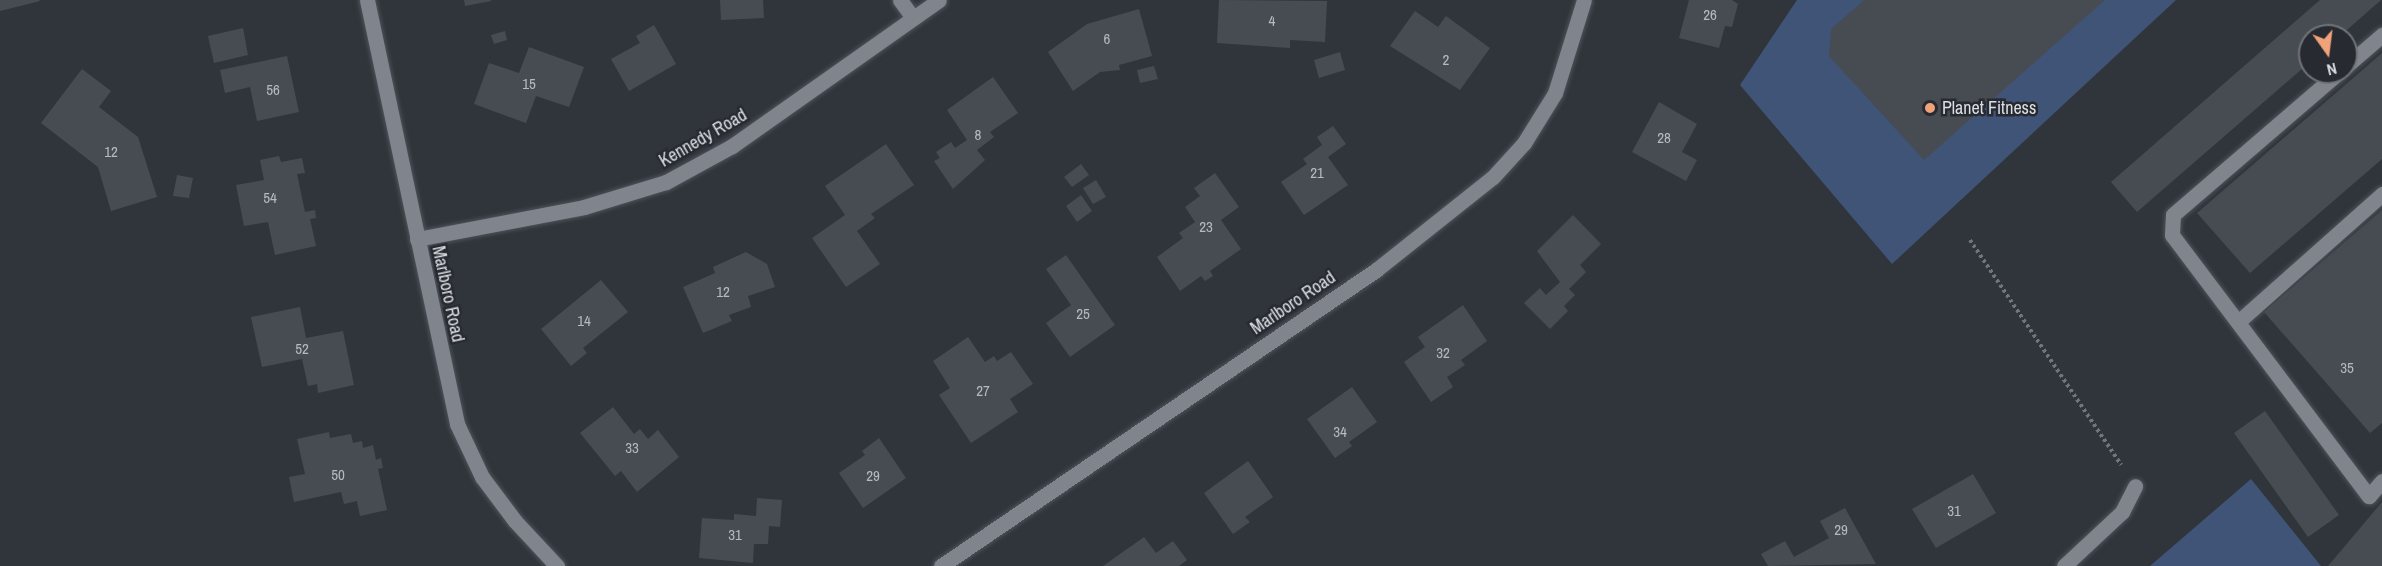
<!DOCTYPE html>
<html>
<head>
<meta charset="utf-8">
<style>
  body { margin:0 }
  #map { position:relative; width:2382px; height:566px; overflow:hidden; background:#30353c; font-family:"Archivo Narrow",sans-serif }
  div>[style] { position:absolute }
  .green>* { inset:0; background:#3f5476 }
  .building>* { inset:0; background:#474c53 }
  .path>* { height:4px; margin-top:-2px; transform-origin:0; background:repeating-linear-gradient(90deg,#72767c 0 3px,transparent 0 6px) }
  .roads { filter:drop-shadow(0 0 2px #4f5259) drop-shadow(0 0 2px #4f5259) }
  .minor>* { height:15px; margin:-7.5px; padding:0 7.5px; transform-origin:7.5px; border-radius:7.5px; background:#80858d }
  .dots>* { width:16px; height:16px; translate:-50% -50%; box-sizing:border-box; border:3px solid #272b31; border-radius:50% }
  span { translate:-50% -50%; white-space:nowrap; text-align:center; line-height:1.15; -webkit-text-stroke:5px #272b31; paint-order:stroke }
  .number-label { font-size:15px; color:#b6babf }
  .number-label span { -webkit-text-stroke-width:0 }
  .poi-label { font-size:18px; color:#dbdee3 }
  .left { translate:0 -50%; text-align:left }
  .street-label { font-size:18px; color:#dbdee3 }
  .north { position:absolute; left:2298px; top:24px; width:60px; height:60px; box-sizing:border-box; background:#272b31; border:2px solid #6f7378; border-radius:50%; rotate:166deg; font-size:16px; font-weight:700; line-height:24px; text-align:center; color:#dbdee3 }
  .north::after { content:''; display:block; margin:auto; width:21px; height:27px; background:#f0a279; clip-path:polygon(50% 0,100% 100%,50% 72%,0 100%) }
</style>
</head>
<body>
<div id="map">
  <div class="green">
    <i style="clip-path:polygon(1797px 0,2176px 0,1892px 264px,1740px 85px)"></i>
    <i style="clip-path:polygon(2251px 479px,2321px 566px,2150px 566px)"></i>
  </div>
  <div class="building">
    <i style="clip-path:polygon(0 0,39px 0,40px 1px,0 11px)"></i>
    <i style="clip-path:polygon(464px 0,491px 0,491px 1px,465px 6px)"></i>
    <i style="clip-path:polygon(720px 0,763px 0,764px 18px,721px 20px)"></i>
    <i style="clip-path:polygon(1219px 0,1327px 1px,1325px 42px,1290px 40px,1290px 48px,1217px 43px)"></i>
    <i style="clip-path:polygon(1689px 0,1732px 0,1738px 4px,1732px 27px,1725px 26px,1719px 48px,1679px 38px)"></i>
    <i style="clip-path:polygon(1864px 0,2105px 0,1924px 160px,1829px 56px,1831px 29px)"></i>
    <i style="clip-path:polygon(2320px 0,2381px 0,2340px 36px,2310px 36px,2310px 62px,2137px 212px,2111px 182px)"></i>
    <i style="clip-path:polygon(1139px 9px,1152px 56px,1119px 65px,1120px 70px,1100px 72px,1073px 91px,1048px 52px,1087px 24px)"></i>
    <i style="clip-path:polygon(1415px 11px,1438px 27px,1446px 16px,1490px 48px,1460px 90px,1390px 46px)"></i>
    <i style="clip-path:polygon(654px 25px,676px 64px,629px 91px,611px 59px,640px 43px,636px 36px)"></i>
    <i style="clip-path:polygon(243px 28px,248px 55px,214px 63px,208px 36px)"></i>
    <i style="clip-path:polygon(505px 31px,507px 40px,494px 44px,491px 35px)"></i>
    <i style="clip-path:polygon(529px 47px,584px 67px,569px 107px,536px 96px,526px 123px,474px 104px,489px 63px,519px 73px)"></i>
    <i style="clip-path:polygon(1340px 52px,1345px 70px,1319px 78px,1314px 60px)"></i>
    <i style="clip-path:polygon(2382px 53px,2382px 159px,2250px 273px,2197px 213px)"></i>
    <i style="clip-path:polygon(287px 56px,299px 112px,257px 121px,250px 87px,225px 93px,220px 70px)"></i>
    <i style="clip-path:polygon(1154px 66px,1158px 79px,1140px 83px,1137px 70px)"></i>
    <i style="clip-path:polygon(82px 69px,111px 91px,99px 107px,138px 137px,157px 197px,111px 211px,98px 167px,41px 123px)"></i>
    <i style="clip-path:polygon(993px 77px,1018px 113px,990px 132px,994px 137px,977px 150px,985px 160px,953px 189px,934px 161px,940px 158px,936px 152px,951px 142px,955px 148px,967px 140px,947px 110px)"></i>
    <i style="clip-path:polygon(1659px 102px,1697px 124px,1682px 152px,1697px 160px,1686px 181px,1632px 152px)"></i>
    <i style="clip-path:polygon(1333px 126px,1346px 144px,1328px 157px,1348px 185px,1304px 215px,1281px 182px,1307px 164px,1303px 159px,1322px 145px,1317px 137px)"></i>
    <i style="clip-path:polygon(886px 144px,914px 185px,871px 214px,875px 218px,857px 231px,880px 264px,846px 287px,812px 238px,845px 215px,825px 186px)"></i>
    <i style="clip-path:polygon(279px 156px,281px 162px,302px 158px,305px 173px,297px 174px,305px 212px,315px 210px,316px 218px,310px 219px,316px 246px,275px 255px,268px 222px,244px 226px,236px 185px,264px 180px,260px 160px)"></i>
    <i style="clip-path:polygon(1081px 164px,1089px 175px,1072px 187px,1064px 177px)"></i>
    <i style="clip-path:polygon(1215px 173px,1239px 207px,1221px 220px,1241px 249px,1210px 271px,1213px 276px,1205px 281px,1201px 276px,1180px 291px,1157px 257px,1183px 238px,1179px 233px,1195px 222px,1185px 207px,1200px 196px,1194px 188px)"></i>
    <i style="clip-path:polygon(177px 175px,193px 178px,189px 198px,173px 196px)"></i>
    <i style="clip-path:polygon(1096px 180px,1106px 197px,1093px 204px,1083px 188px)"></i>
    <i style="clip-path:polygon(1081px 195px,1092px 211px,1077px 222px,1066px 206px)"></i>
    <i style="clip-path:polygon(2382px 210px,2382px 423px,2370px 433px,2264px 312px)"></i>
    <i style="clip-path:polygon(1573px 215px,1601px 244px,1580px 265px,1586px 272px,1569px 289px,1575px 295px,1564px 306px,1568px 311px,1550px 329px,1524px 303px,1540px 288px,1546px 295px,1560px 282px,1537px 251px)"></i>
    <i style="clip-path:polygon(746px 252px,767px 264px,775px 287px,748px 296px,751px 307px,729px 315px,732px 321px,703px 333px,683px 287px,715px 273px,713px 267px)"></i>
    <i style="clip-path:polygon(1066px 255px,1115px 325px,1070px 357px,1046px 323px,1071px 305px,1046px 269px)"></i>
    <i style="clip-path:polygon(601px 280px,628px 312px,583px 348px,587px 353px,571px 366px,541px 329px)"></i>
    <i style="clip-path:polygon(1463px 305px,1487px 341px,1461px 360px,1465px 365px,1447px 377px,1453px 387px,1431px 402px,1404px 362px,1425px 347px,1418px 337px)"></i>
    <i style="clip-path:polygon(300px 307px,306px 338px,343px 331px,354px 385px,318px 393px,317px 384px,308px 386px,302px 359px,262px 367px,251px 317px)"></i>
    <i style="clip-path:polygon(968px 337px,985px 362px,994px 356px,997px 361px,1011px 352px,1033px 384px,1010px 399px,1018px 412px,971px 443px,939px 395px,950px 388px,933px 361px)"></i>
    <i style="clip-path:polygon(1352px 387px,1377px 422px,1349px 442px,1352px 446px,1335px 458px,1307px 419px)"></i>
    <i style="clip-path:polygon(613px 407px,634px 434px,640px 429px,648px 439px,658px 430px,679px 457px,637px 492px,621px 471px,615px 476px,580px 433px)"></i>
    <i style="clip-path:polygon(2265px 411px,2339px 515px,2308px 537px,2234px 433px)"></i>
    <i style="clip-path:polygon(329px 432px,330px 438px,351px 434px,353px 443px,362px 441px,363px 448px,373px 445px,376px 460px,381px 458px,383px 468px,378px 469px,387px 510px,360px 516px,357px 501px,344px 504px,341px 492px,294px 502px,289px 477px,305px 474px,297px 439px)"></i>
    <i style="clip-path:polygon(879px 438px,906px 478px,863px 508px,839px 473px,865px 455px,862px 451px)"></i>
    <i style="clip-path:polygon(1248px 461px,1273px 497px,1245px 517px,1250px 522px,1233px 534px,1204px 493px)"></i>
    <i style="clip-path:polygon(1973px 474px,1996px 513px,1936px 548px,1912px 509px)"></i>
    <i style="clip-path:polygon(757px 498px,782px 500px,780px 527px,769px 526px,768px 544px,754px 544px,753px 563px,699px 558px,702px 518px,734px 520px,734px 514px,756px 516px)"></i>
    <i style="clip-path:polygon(2382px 502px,2382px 566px,2328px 566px)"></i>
    <i style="clip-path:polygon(1845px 508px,1876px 564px,1768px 566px,1761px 554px,1785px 541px,1794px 557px,1829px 538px,1820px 521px)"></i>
    <i style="clip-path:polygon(1144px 537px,1156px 553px,1173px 541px,1187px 560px,1179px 566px,1103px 566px)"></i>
  </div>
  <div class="path">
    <i style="left:1970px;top:240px;width:271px;rotate:56.1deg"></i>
  </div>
  <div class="roads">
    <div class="minor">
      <i style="left:367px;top:0;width:433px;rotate:78deg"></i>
      <i style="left:457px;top:424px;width:59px;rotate:64.7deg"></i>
      <i style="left:482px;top:477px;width:55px;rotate:53.1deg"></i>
      <i style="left:515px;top:521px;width:62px;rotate:47deg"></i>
      <i style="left:900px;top:0;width:22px;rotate:54deg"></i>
      <i style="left:2346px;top:66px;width:48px;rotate:-40.7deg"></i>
      <i style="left:2339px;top:72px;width:219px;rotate:139.3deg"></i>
      <i style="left:2173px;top:215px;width:20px;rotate:93deg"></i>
      <i style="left:2172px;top:235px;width:327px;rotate:53deg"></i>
      <i style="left:2369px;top:496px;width:20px;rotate:-49deg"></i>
      <i style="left:417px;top:239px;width:170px;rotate:-10.8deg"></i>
      <i style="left:584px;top:207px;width:86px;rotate:-17deg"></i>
      <i style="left:666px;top:182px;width:75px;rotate:-28.6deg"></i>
      <i style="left:732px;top:146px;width:253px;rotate:-35.2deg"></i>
      <i style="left:2238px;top:322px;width:193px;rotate:-41.6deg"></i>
      <i style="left:941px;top:566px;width:526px;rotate:-34.23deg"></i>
      <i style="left:1376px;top:270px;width:149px;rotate:-38.5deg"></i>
      <i style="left:1493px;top:177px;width:46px;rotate:-47.6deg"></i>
      <i style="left:1524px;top:143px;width:59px;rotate:-58.2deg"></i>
      <i style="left:1555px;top:93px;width:97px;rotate:-72.7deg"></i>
      <i style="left:2064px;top:566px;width:79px;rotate:-43deg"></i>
      <i style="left:2122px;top:512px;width:29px;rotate:-63deg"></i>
    </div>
  </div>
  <div class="dots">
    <i style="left:1930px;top:108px;background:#f0a279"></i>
  </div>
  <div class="number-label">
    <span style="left:1710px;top:15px">26</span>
    <span style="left:1272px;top:21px">4</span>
    <span style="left:1107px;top:39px">6</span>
    <span style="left:1446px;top:60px">2</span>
    <span style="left:529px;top:84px">15</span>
    <span style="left:273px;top:90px">56</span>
    <span style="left:978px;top:135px">8</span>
    <span style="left:1664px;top:138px">28</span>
    <span style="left:111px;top:152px">12</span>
    <span style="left:1317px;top:173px">21</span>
    <span style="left:270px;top:198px">54</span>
    <span style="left:1206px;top:227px">23</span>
    <span style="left:723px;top:292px">12</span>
    <span style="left:1083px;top:314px">25</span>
    <span style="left:584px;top:321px">14</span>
    <span style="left:302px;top:349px">52</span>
    <span style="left:1443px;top:353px">32</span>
    <span style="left:2347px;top:368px">35</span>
    <span style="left:983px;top:391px">27</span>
    <span style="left:1340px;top:432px">34</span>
    <span style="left:632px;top:448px">33</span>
    <span style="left:338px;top:475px">50</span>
    <span style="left:873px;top:476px">29</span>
    <span style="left:1954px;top:511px">31</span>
    <span style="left:1841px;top:530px">29</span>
    <span style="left:735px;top:535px">31</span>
  </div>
  <div class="poi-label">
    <span class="left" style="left:1942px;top:108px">Planet Fitness</span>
  </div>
  <div class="street-label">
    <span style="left:703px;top:138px;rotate:-30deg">Kennedy Road</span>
    <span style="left:448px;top:294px;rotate:78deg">Marlboro Road</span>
    <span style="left:1293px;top:303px;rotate:-34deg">Marlboro Road</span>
  </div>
  <div class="north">N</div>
</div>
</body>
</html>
